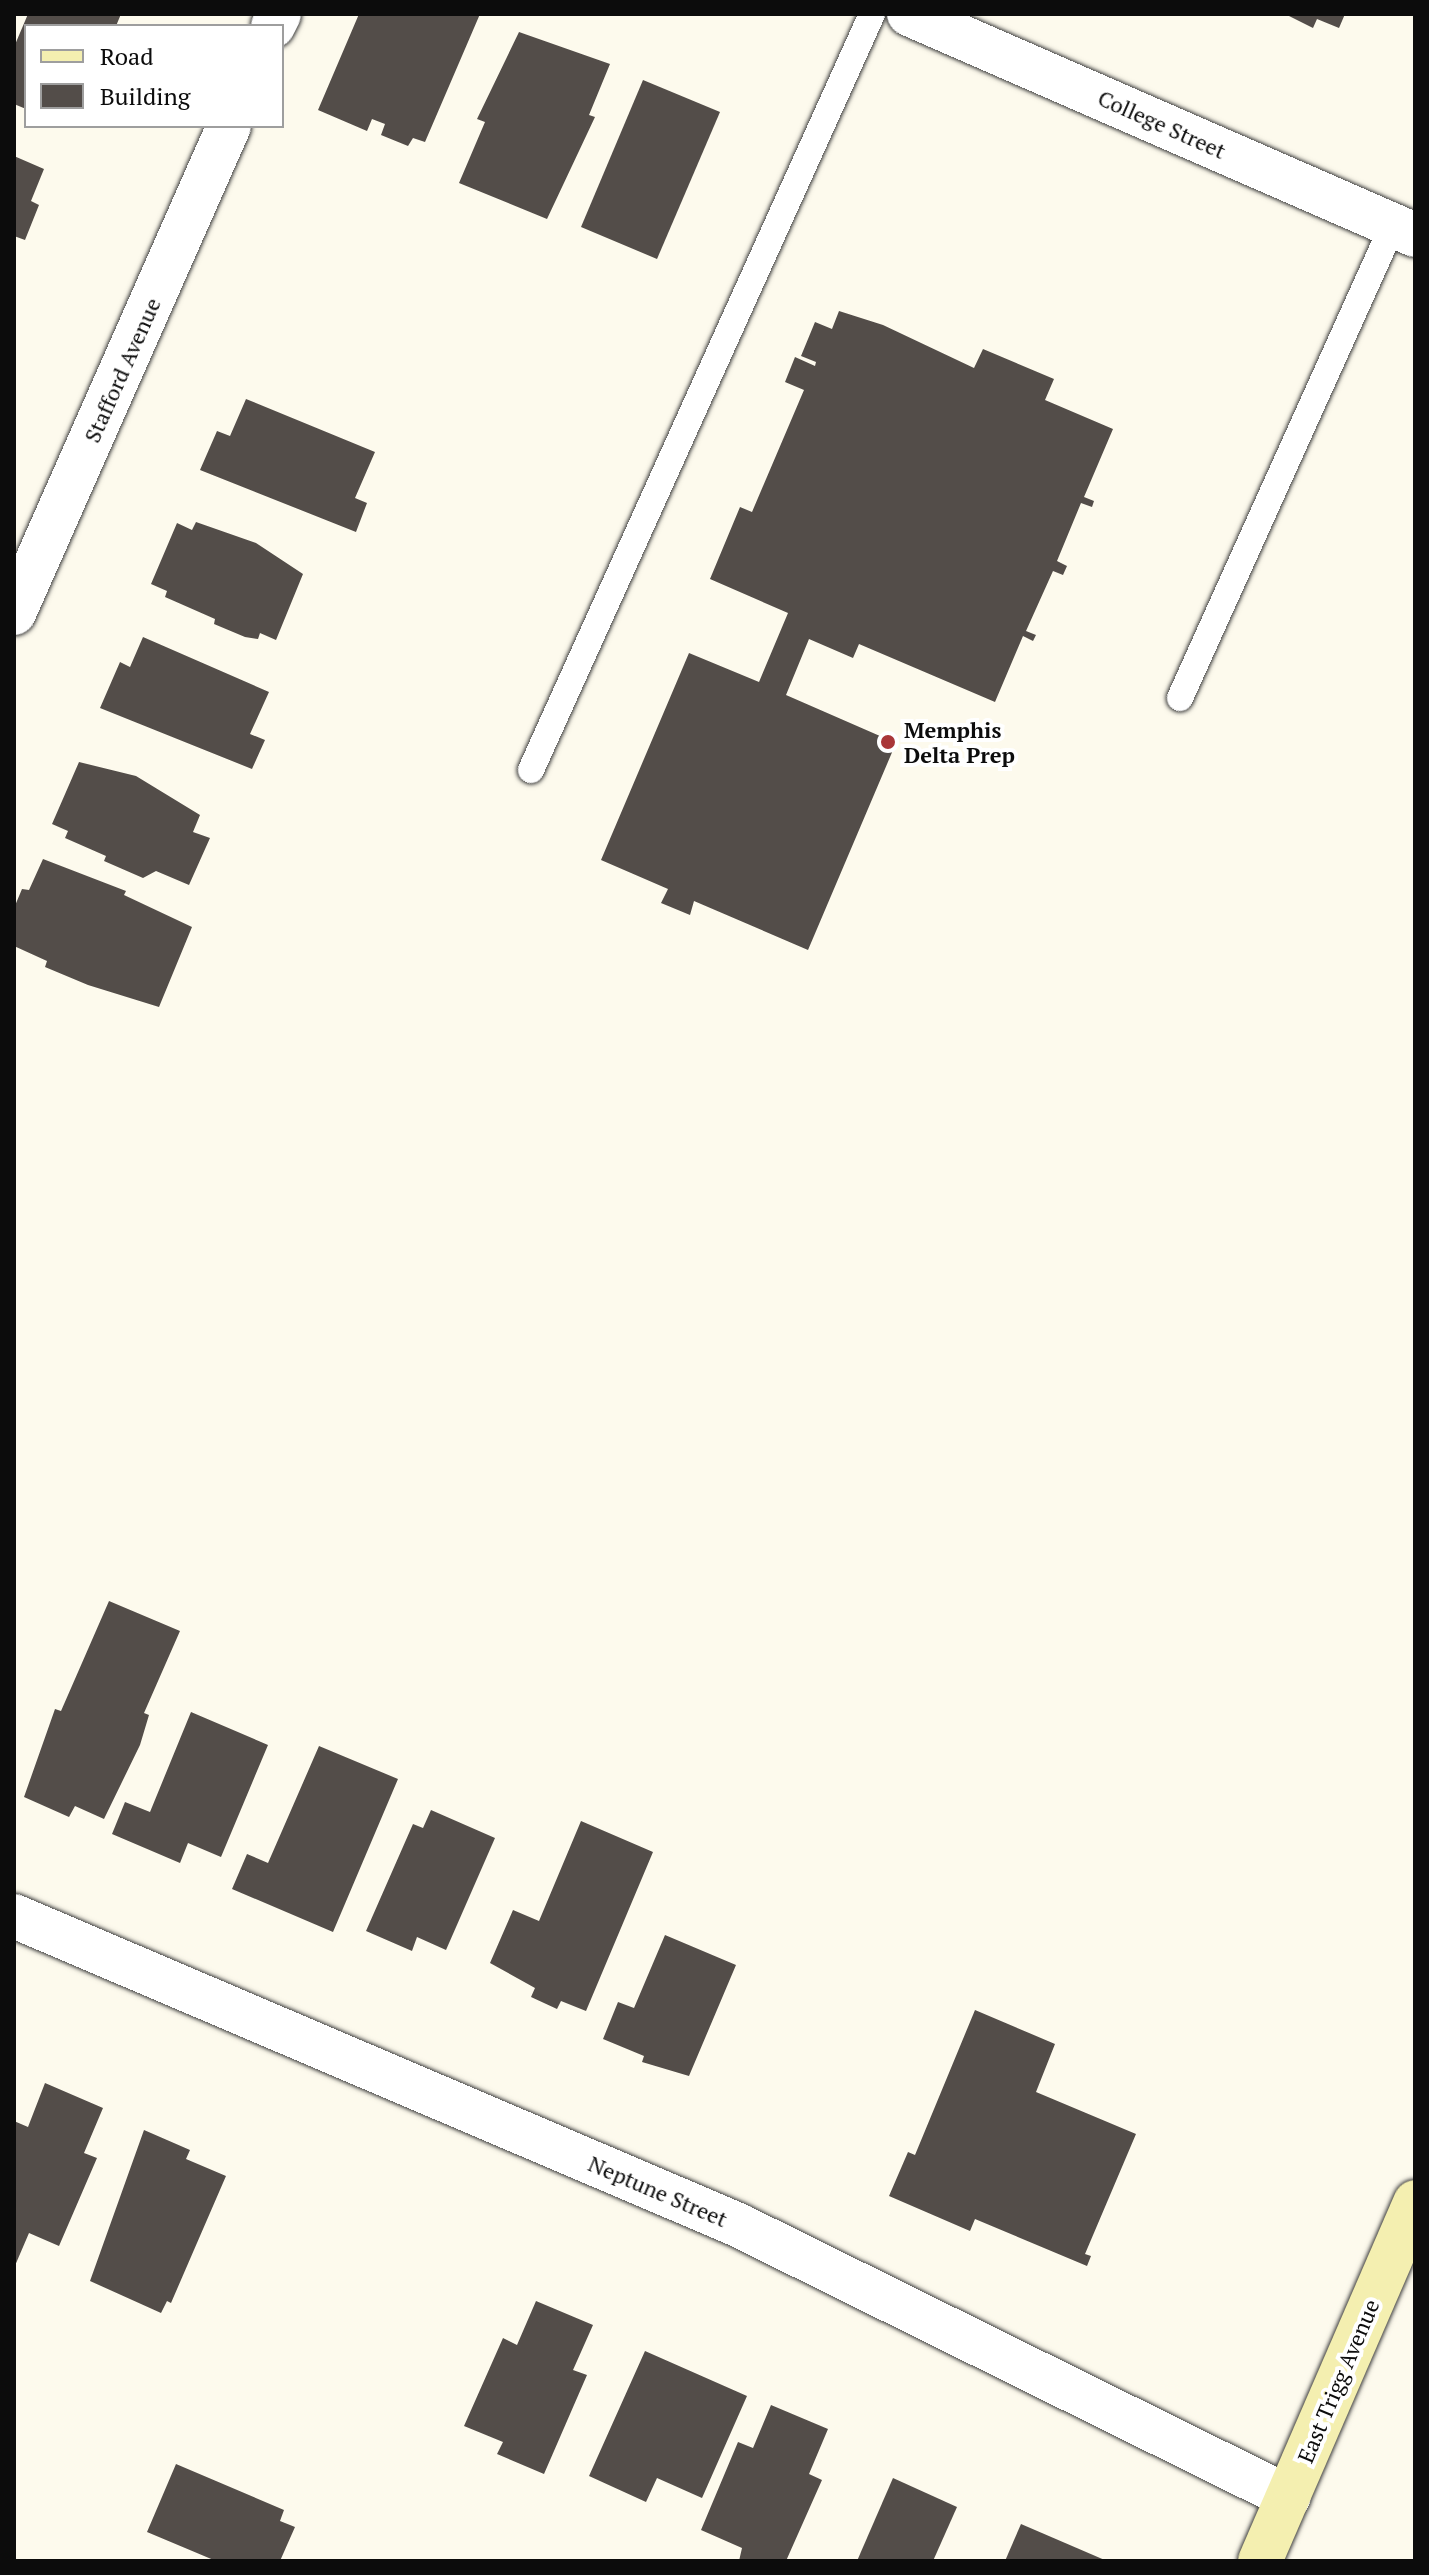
<!DOCTYPE html>
<html>
<head>
<meta charset="utf-8">
<style>
  body { margin:0 }
  #map { position:relative; width:1429px; height:2575px; overflow:hidden; background:#fdfaed; font-family:"PT Serif",serif }
  div>[style] { position:absolute }
  .building>* { inset:0; background:#534d49 }
  .roads { filter:drop-shadow(0 0 2px #3f3f3f) drop-shadow(0 0 2px #3f3f3f) }
  .lane>* { height:26px; margin:-13px; padding:0 13px; transform-origin:13px; border-radius:13px; background:#fff }
  .street>* { height:44px; margin:-22px; padding:0 22px; transform-origin:22px; border-radius:22px; background:#fff }
  .secondary>* { height:44px; margin:-22px; padding:0 22px; transform-origin:22px; border-radius:22px; background:#f4efb0 }
  .dots>* { width:22px; height:22px; translate:-50% -50%; box-sizing:border-box; border:4px solid #fff; border-radius:50% }
  span { translate:-50% -50%; white-space:nowrap; text-align:center; line-height:1.15; -webkit-text-stroke:8px #fff; paint-order:stroke }
  .street-label { font-size:22px; color:#0c0c0c }
  .poi-label { font-size:22px; color:#0c0c0c; font-weight:700 }
  .left { translate:0 -50%; text-align:left }
  .frame { position:absolute; inset:0; border:16px solid #0c0c0c; pointer-events:none }
  .legend { position:absolute; left:24px; top:24px; width:260px; height:104px; box-sizing:border-box; background:#fff; border:2px solid #9e9e9e; margin:0; padding:10px 14px; list-style:none; font-size:24px; color:#0c0c0c }
  .legend li { display:flex; align-items:center; gap:16px; height:40px }
  .legend b { width:40px; border:2px solid #9e9e9e }
</style>
</head>
<body>
<div id="map">
  <div class="building">
    <i style="clip-path:polygon(28px 14px,121px 14px,116px 26px,26px 26px,26px 109px,14px 104px,14px 47px)"></i>
    <i style="clip-path:polygon(359px 14px,480px 14px,425px 142px,413px 138px,408px 146px,381px 135px,385px 124px,372px 119px,367px 131px,318px 110px)"></i>
    <i style="clip-path:polygon(1285px 14px,1345px 14px,1339px 28px,1317px 19px,1313px 28px)"></i>
    <i style="clip-path:polygon(519px 32px,610px 64px,589px 115px,595px 117px,547px 219px,459px 183px,485px 122px,477px 119px)"></i>
    <i style="clip-path:polygon(643px 80px,720px 112px,657px 259px,581px 227px)"></i>
    <i style="clip-path:polygon(14px 156px,44px 169px,31px 201px,39px 205px,25px 240px,14px 236px)"></i>
    <i style="clip-path:polygon(839px 311px,883px 325px,974px 368px,983px 349px,1054px 379px,1045px 400px,1113px 429px,1084px 497px,1094px 501px,1092px 507px,1081px 503px,1057px 561px,1067px 566px,1063px 575px,1053px 571px,1026px 631px,1036px 635px,1033px 641px,1023px 636px,995px 702px,859px 644px,853px 658px,809px 639px,786px 695px,896px 743px,808px 950px,694px 901px,690px 915px,661px 903px,668px 889px,601px 860px,689px 653px,759px 682px,788px 613px,710px 579px,740px 507px,752px 512px,804px 390px,785px 382px,795px 357px,815px 366px,816px 362px,801px 356px,815px 322px,832px 329px)"></i>
    <i style="clip-path:polygon(246px 399px,375px 452px,355px 498px,367px 503px,356px 532px,200px 470px,217px 431px,230px 436px)"></i>
    <i style="clip-path:polygon(196px 522px,256px 543px,303px 574px,276px 640px,260px 633px,258px 639px,245px 637px,214px 624px,215px 619px,165px 597px,167px 591px,151px 584px,177px 523px,192px 530px)"></i>
    <i style="clip-path:polygon(143px 637px,269px 692px,250px 734px,265px 740px,252px 769px,100px 708px,120px 662px,130px 667px)"></i>
    <i style="clip-path:polygon(79px 762px,136px 776px,200px 815px,193px 832px,210px 838px,189px 885px,156px 871px,143px 878px,104px 861px,106px 856px,65px 838px,68px 831px,52px 824px)"></i>
    <i style="clip-path:polygon(43px 859px,126px 891px,124px 895px,192px 927px,159px 1007px,88px 985px,45px 967px,47px 961px,14px 946px,14px 908px,22px 889px,29px 890px)"></i>
    <i style="clip-path:polygon(109px 1601px,180px 1631px,144px 1713px,149px 1715px,140px 1745px,104px 1819px,75px 1806px,69px 1817px,24px 1797px,55px 1709px,61px 1711px)"></i>
    <i style="clip-path:polygon(191px 1712px,268px 1745px,221px 1857px,188px 1843px,180px 1863px,112px 1834px,125px 1802px,150px 1812px)"></i>
    <i style="clip-path:polygon(319px 1746px,398px 1779px,333px 1932px,232px 1889px,247px 1854px,268px 1863px)"></i>
    <i style="clip-path:polygon(431px 1810px,495px 1838px,446px 1950px,417px 1937px,412px 1951px,366px 1931px,413px 1824px,423px 1828px)"></i>
    <i style="clip-path:polygon(581px 1821px,653px 1852px,586px 2011px,561px 2001px,557px 2009px,531px 1997px,535px 1988px,490px 1963px,513px 1910px,539px 1921px)"></i>
    <i style="clip-path:polygon(665px 1935px,736px 1965px,689px 2076px,642px 2062px,644px 2056px,603px 2039px,618px 2002px,634px 2008px)"></i>
    <i style="clip-path:polygon(975px 2010px,1055px 2044px,1036px 2092px,1136px 2134px,1085px 2254px,1091px 2256px,1087px 2266px,975px 2219px,970px 2231px,889px 2196px,908px 2152px,915px 2155px)"></i>
    <i style="clip-path:polygon(45px 2083px,103px 2108px,84px 2153px,97px 2158px,59px 2246px,29px 2233px,14px 2268px,14px 2121px,28px 2127px)"></i>
    <i style="clip-path:polygon(144px 2130px,190px 2150px,186px 2159px,226px 2176px,171px 2303px,167px 2301px,161px 2313px,90px 2281px)"></i>
    <i style="clip-path:polygon(536px 2301px,593px 2325px,573px 2370px,587px 2375px,544px 2474px,497px 2454px,503px 2442px,464px 2426px,503px 2338px,517px 2345px)"></i>
    <i style="clip-path:polygon(645px 2351px,747px 2396px,702px 2498px,657px 2478px,646px 2502px,589px 2476px)"></i>
    <i style="clip-path:polygon(771px 2405px,828px 2429px,809px 2474px,822px 2480px,786px 2561px,739px 2561px,742px 2548px,701px 2530px,738px 2442px,753px 2448px)"></i>
    <i style="clip-path:polygon(176px 2464px,284px 2510px,280px 2521px,295px 2527px,280px 2561px,216px 2561px,147px 2532px)"></i>
    <i style="clip-path:polygon(893px 2478px,957px 2507px,933px 2561px,857px 2561px)"></i>
    <i style="clip-path:polygon(1021px 2524px,1107px 2561px,1005px 2561px)"></i>
  </div>
  <div class="roads">
    <div class="lane">
      <i style="left:1180px;top:698px;width:519px;rotate:-65.76deg"></i>
      <i style="left:531px;top:770px;width:829px;rotate:-65.72deg"></i>
    </div>
    <div class="street">
      <i style="left:909px;top:14px;width:552px;rotate:23.59deg"></i>
      <i style="left:273px;top:26px;width:13px;rotate:-63deg"></i>
      <i style="left:14px;top:613px;width:532px;rotate:-66.18deg"></i>
      <i style="left:14px;top:1916px;width:787px;rotate:23.11deg"></i>
      <i style="left:738px;top:2225px;width:614px;rotate:26.31deg"></i>
    </div>
    <div class="secondary">
      <i style="left:1260px;top:2561px;width:391px;rotate:-66.6deg"></i>
    </div>
  </div>
  <div class="dots">
    <i style="left:888px;top:742px;background:#a93638"></i>
  </div>
  <div class="street-label">
    <span style="left:1162px;top:124px;rotate:24deg">College Street</span>
    <span style="left:122px;top:370px;rotate:-66deg">Stafford Avenue</span>
    <span style="left:658px;top:2191px;rotate:23deg">Neptune Street</span>
    <span style="left:1338px;top:2381px;rotate:-67deg">East Trigg Avenue</span>
  </div>
  <div class="poi-label">
    <span class="left" style="left:904px;top:742px">Memphis<br>Delta Prep</span>
  </div>
  <div class="frame"></div>
  <ul class="legend">
  <li><b style="height:10px;background:#f4efb0"></b>Road</li>
  <li><b style="height:22px;background:#534d49"></b>Building</li>
  </ul>
</div>
</body>
</html>
